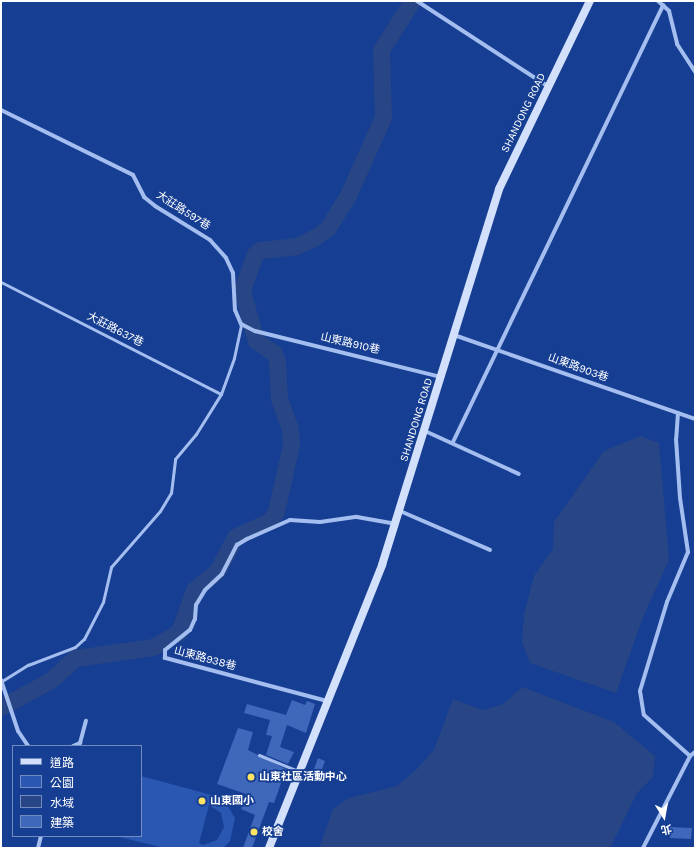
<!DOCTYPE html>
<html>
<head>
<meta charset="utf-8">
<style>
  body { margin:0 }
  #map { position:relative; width:696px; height:849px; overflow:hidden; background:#163e92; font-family:Karla,"Noto Sans TC",sans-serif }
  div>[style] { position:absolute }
  .green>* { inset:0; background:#2957b1 }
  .water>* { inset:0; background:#284685 }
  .river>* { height:17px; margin:-8.5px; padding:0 8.5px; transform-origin:8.5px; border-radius:8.5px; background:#284685 }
  .building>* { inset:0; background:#3f68ba }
  .lane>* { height:3px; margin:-1.5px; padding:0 1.5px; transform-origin:1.5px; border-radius:1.5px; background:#a5bef0 }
  .street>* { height:4px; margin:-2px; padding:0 2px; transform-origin:2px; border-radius:2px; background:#a5bef0 }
  .secondary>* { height:8px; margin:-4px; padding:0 4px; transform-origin:4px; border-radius:4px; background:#d3e0fb }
  .dots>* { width:11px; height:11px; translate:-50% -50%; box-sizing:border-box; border:2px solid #163e92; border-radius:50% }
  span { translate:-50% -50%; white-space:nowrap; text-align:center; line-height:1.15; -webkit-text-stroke:3.5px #163e92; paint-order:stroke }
  .street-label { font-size:11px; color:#fff }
  .poi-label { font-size:11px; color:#fff; font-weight:700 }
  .left { translate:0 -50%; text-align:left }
  .frame { position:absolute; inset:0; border:2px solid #fff; pointer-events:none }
  .legend { position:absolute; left:12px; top:745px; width:130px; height:92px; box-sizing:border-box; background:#163e92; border:1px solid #738bbe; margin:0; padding:5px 7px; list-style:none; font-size:12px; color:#fff }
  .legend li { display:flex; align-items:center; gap:8px; height:20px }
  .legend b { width:20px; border:1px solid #738bbe }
  .north { position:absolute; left:644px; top:797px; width:40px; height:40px; -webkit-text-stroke:3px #163e92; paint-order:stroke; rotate:169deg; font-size:11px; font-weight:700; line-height:16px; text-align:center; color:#fff }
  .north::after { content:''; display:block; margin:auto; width:14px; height:18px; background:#fff; clip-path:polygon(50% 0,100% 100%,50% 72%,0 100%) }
</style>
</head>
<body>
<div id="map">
  <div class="green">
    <i style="clip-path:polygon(evenodd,141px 776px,223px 798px,235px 818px,230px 841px,223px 848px,165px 848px,115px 836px,141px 836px,141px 776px,209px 805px,221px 813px,224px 827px,217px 840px,203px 845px,199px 843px,209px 805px)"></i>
  </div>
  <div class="water">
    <i style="clip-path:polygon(641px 436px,659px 443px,669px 560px,643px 617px,616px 693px,530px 663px,522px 642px,524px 615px,534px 576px,553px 549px,554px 522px,604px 451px)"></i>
    <i style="clip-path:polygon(522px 687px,614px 722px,655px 756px,653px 777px,637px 793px,610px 848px,319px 848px,333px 809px,349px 798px,397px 786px,416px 770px,434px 750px,453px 699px,483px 710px,503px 704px)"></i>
  </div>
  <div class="river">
    <i style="left:1px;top:707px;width:57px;rotate:-28.4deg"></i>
    <i style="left:51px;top:680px;width:33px;rotate:-43deg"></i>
    <i style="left:75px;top:658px;width:79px;rotate:-8deg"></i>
    <i style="left:153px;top:647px;width:30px;rotate:-30deg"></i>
    <i style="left:179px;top:632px;width:45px;rotate:-70.3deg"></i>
    <i style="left:194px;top:590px;width:30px;rotate:-40deg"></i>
    <i style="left:217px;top:571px;width:38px;rotate:-62deg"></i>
    <i style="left:235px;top:537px;width:38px;rotate:-25deg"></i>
    <i style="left:270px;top:521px;width:12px;rotate:-59deg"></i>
    <i style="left:276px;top:511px;width:68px;rotate:-77.2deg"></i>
    <i style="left:291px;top:445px;width:16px;rotate:-94deg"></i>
    <i style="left:290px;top:429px;width:32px;rotate:-110deg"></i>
    <i style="left:279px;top:399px;width:38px;rotate:-93deg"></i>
    <i style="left:277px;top:361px;width:9px;rotate:-111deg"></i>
    <i style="left:274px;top:353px;width:22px;rotate:-146deg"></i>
    <i style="left:256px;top:341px;width:53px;rotate:-105.4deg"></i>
    <i style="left:242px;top:290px;width:38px;rotate:-70deg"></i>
    <i style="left:255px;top:254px;width:6px;rotate:-39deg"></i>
    <i style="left:260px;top:250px;width:36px;rotate:-6deg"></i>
    <i style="left:296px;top:246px;width:17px;rotate:-24deg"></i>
    <i style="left:312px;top:239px;width:18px;rotate:-34deg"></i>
    <i style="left:327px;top:229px;width:40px;rotate:-58deg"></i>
    <i style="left:348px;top:195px;width:85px;rotate:-65.8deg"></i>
    <i style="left:383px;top:117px;width:67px;rotate:-91.7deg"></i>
    <i style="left:381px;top:50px;width:58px;rotate:-57.7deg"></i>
  </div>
  <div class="building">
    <i style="clip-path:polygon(292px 700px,305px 705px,307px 701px,315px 704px,306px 733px,287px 725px,280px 747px,294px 752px,288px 764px,266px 755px,272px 736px,266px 735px,270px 720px,244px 713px,247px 704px,286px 715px)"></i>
    <i style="clip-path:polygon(238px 728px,253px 732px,248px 750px,286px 769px,274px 803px,269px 802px,252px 848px,243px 848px,255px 815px,241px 809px,246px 794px,217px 784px)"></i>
    <i style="clip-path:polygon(318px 758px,325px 761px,321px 772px,314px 769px)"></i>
    <i style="clip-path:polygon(670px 827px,692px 828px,691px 839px,670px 838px)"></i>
  </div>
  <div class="lane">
    <i style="left:1px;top:282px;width:247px;rotate:27deg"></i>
    <i style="left:2px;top:681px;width:31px;rotate:-32deg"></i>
    <i style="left:28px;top:665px;width:50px;rotate:-21deg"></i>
    <i style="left:75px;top:647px;width:12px;rotate:-42deg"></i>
    <i style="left:84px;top:639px;width:42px;rotate:-62.8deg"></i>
    <i style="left:103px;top:602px;width:36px;rotate:-77deg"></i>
    <i style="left:111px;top:567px;width:74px;rotate:-48.8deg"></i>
    <i style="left:160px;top:511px;width:21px;rotate:-59deg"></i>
    <i style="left:171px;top:493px;width:34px;rotate:-83deg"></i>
    <i style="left:175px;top:459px;width:33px;rotate:-50deg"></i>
    <i style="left:196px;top:434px;width:47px;rotate:-58deg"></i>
    <i style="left:221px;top:394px;width:38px;rotate:-70deg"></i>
    <i style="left:234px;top:358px;width:35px;rotate:-78deg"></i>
    <i style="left:259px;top:755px;width:42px;rotate:22.3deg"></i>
  </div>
  <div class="street">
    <i style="left:417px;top:1px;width:158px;rotate:33.1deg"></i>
    <i style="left:658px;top:1px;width:15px;rotate:42deg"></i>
    <i style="left:669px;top:11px;width:34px;rotate:76deg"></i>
    <i style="left:677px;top:44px;width:33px;rotate:57deg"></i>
    <i style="left:1px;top:110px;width:147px;rotate:26.2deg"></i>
    <i style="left:133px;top:175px;width:25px;rotate:63deg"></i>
    <i style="left:144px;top:197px;width:14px;rotate:39deg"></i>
    <i style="left:155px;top:206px;width:65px;rotate:31.7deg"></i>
    <i style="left:210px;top:240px;width:24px;rotate:48deg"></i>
    <i style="left:226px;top:258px;width:17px;rotate:65deg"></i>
    <i style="left:233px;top:273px;width:37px;rotate:87deg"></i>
    <i style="left:235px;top:310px;width:15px;rotate:67deg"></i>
    <i style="left:241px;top:324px;width:16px;rotate:27deg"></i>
    <i style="left:255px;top:331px;width:192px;rotate:13.9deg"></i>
    <i style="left:454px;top:335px;width:255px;rotate:19.2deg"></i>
    <i style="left:678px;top:413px;width:26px;rotate:94deg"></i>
    <i style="left:676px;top:439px;width:59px;rotate:86.1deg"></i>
    <i style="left:680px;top:498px;width:55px;rotate:81.6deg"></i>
    <i style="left:688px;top:552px;width:54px;rotate:112.8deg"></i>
    <i style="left:667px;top:602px;width:93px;rotate:106.9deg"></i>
    <i style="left:640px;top:691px;width:24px;rotate:81deg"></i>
    <i style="left:644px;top:715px;width:62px;rotate:41.7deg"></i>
    <i style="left:425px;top:431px;width:103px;rotate:24.6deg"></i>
    <i style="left:453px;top:442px;width:485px;rotate:-64.3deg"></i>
    <i style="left:400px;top:511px;width:98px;rotate:23.4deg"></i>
    <i style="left:1px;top:680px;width:54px;rotate:71.6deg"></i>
    <i style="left:18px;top:731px;width:18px;rotate:56deg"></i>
    <i style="left:327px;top:701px;width:168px;rotate:-165.1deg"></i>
    <i style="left:165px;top:658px;width:8px;rotate:-90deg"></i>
    <i style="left:165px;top:650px;width:32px;rotate:-39deg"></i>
    <i style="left:190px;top:630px;width:12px;rotate:-66deg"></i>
    <i style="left:195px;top:619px;width:14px;rotate:-86deg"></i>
    <i style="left:196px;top:605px;width:17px;rotate:-59deg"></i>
    <i style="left:205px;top:590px;width:23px;rotate:-43deg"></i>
    <i style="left:222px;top:574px;width:33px;rotate:-63deg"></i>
    <i style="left:237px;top:545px;width:12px;rotate:-31deg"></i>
    <i style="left:247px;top:539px;width:47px;rotate:-23.8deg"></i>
    <i style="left:290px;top:520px;width:30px;rotate:4deg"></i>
    <i style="left:320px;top:522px;width:37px;rotate:-8deg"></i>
    <i style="left:357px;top:517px;width:40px;rotate:10deg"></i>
    <i style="left:73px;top:746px;width:8px;rotate:-23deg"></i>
    <i style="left:80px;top:743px;width:23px;rotate:-75deg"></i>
    <i style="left:38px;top:848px;width:12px;rotate:-76deg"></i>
    <i style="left:643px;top:848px;width:103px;rotate:-62.9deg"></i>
    <i style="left:690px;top:756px;width:6px;rotate:-39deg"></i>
  </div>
  <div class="secondary">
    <i style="left:269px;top:848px;width:305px;rotate:-68.2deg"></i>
    <i style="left:382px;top:565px;width:394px;rotate:-72.7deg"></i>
    <i style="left:499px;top:189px;width:209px;rotate:-64.2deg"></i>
  </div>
  <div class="dots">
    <i style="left:251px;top:777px;background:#ffe464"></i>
    <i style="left:202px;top:801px;background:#ffe464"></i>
    <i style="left:254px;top:832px;background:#ffe464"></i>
  </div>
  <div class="street-label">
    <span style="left:524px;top:113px;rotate:-64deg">SHANDONG ROAD</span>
    <span style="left:183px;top:211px;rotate:33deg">大莊路597巷</span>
    <span style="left:115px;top:330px;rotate:27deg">大莊路637巷</span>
    <span style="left:350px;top:344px;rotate:13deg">山東路910巷</span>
    <span style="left:578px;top:368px;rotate:20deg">山東路903巷</span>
    <span style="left:417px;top:420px;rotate:-73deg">SHANDONG ROAD</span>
    <span style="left:205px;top:659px;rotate:15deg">山東路938巷</span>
  </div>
  <div class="poi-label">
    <span class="left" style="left:259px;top:777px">山東社區活動中心</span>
    <span class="left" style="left:210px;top:801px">山東國小</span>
    <span class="left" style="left:262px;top:832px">校舍</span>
  </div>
  <div class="frame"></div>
  <ul class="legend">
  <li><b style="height:5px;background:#d3e0fb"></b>道路</li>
  <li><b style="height:11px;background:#2957b1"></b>公園</li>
  <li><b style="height:11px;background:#284685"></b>水域</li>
  <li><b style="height:11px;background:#3f68ba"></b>建築</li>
  </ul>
  <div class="north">北</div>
</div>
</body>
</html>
